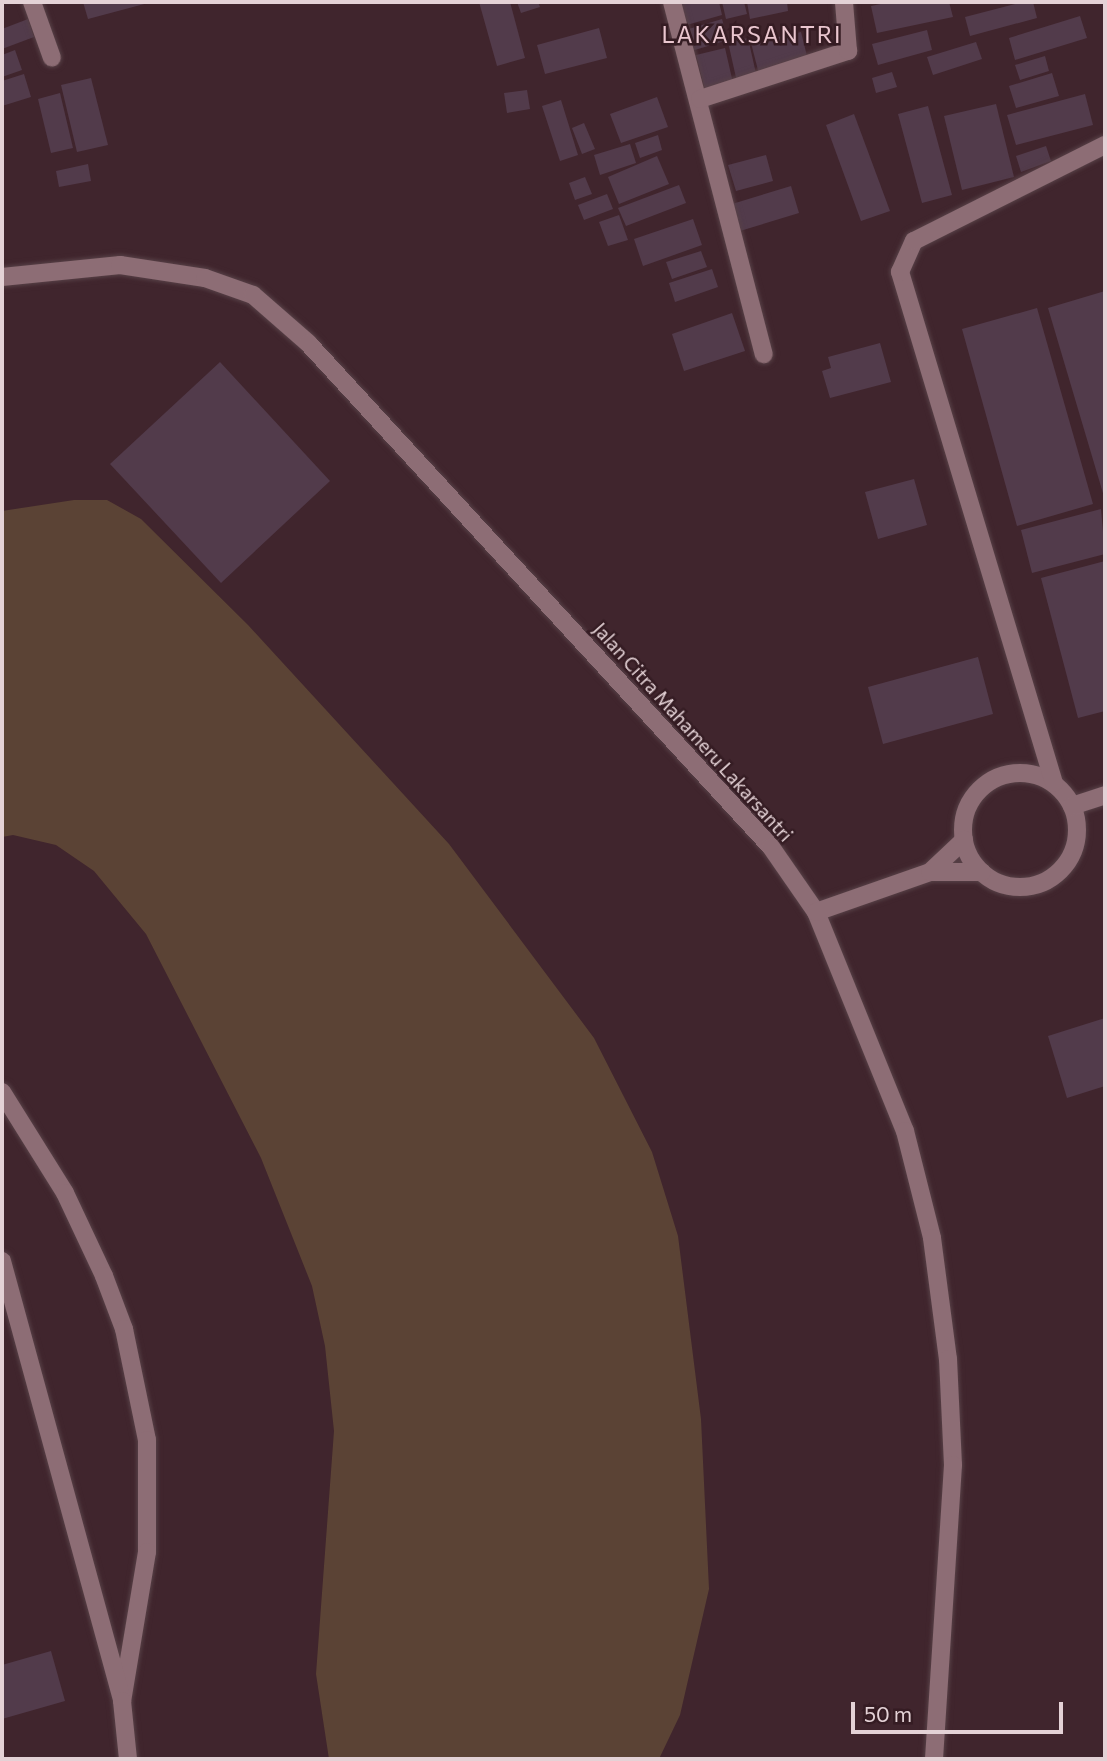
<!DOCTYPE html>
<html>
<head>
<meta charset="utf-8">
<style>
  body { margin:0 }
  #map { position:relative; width:1107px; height:1761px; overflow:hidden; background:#40252d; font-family:Commissioner,sans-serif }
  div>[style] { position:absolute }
  .green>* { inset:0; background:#5b4335 }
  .building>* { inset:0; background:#523b4b }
  .roads { filter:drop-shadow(0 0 2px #574147) drop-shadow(0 0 2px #574147) }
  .minor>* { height:18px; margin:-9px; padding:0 9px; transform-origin:9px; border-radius:9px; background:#8d6d75 }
  .minor>.ring { margin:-9px; padding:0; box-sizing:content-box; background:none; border:18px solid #8d6d75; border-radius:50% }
  span { translate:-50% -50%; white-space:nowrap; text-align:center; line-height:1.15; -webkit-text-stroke:5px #351c23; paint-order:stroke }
  .street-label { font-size:19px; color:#e4d2d6 }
  .quarter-label { font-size:23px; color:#eac6cf; letter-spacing:2px }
  .frame { position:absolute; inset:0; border:4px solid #e4d2d6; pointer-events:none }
  .scale { position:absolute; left:851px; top:1702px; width:212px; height:32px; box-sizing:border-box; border:4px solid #e4d2d6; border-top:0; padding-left:9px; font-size:21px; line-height:24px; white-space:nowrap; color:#e4d2d6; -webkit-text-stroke:5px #351c23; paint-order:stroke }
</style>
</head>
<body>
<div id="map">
  <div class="green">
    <i style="clip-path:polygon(74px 500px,107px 500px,141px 519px,248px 625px,449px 844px,594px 1038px,652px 1152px,678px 1236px,701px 1419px,709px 1589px,680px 1715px,659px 1759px,329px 1759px,316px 1674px,334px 1431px,325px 1346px,312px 1286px,261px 1158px,146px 934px,94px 871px,56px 845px,13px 835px,2px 837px,2px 511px)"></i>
  </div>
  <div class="building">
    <i style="clip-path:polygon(83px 2px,148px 2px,148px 3px,88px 19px)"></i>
    <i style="clip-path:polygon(479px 2px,510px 2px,525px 58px,497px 66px)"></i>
    <i style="clip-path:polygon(517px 2px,538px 2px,540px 7px,521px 13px)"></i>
    <i style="clip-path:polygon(676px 2px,719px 2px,722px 15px,683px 26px)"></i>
    <i style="clip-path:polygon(722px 2px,744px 2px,747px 14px,726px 19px)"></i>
    <i style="clip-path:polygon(747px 2px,787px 2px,788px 11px,750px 19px)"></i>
    <i style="clip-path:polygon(890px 2px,949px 2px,953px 17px,877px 33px,871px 6px)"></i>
    <i style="clip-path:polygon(1023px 2px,1033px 2px,1037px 18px,970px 36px,965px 17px)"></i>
    <i style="clip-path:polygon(1080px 16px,1087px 38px,1015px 60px,1009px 38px)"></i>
    <i style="clip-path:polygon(28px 19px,34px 37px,2px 49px,2px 29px)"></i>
    <i style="clip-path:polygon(722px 19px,728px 40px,688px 52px,682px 31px)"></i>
    <i style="clip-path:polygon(599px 28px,607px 58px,545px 74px,537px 45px)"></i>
    <i style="clip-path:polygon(927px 30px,932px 50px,878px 65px,872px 44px)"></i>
    <i style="clip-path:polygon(801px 32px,809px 64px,759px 74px,751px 43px)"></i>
    <i style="clip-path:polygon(748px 38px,757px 78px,737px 82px,728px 42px)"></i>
    <i style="clip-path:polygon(976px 42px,982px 59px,933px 75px,927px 57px)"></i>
    <i style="clip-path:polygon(725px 48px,733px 83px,705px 90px,696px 55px)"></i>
    <i style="clip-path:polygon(15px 50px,22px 70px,2px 77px,2px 55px)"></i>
    <i style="clip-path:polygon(1045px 56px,1049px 71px,1020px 80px,1015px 65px)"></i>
    <i style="clip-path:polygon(892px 72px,897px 87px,876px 93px,872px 78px)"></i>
    <i style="clip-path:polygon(1052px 73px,1059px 96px,1016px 108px,1009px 86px)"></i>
    <i style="clip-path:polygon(24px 74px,31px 97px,2px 106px,2px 81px)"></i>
    <i style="clip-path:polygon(91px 78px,108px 145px,77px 152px,61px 85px)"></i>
    <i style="clip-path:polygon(527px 90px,530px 109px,507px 113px,504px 93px)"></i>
    <i style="clip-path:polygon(60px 93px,73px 148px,51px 153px,38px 99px)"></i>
    <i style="clip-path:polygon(1085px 94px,1093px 125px,1016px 145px,1007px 115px)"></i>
    <i style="clip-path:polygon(657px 97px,668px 127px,621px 143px,610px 114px)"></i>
    <i style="clip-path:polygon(561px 100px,578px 155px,560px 161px,542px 106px)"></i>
    <i style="clip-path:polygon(996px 104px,1014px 177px,962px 190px,944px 116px)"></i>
    <i style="clip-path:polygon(928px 106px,952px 195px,922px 203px,898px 114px)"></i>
    <i style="clip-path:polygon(854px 114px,890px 211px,861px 221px,826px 125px)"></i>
    <i style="clip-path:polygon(584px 123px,595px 149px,582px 154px,572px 128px)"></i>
    <i style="clip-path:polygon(658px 135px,662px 150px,640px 158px,635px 143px)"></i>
    <i style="clip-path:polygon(630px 144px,636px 163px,600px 175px,594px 155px)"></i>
    <i style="clip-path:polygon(1046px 146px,1051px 161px,1021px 172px,1016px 156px)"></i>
    <i style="clip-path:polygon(766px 155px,773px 181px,736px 191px,728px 165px)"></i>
    <i style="clip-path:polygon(657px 156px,669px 184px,619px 204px,608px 177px)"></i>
    <i style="clip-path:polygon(88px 164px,91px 181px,59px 187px,56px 171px)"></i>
    <i style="clip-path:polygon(585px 177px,592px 194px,575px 200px,569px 183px)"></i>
    <i style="clip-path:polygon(679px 185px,686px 203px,626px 226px,618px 208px)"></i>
    <i style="clip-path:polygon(791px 186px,799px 213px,740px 231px,732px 204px)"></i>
    <i style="clip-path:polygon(607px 194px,613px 209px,584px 220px,578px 205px)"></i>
    <i style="clip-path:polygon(619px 215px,628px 240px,608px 246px,599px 222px)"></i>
    <i style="clip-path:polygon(693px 219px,702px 245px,643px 266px,634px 239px)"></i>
    <i style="clip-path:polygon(701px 251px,707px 267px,672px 279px,666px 262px)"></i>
    <i style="clip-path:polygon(712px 269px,718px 287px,675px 302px,669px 283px)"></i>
    <i style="clip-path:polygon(1105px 291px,1105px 500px,1048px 308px)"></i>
    <i style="clip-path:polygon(1037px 308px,1093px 504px,1017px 526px,962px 329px)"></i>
    <i style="clip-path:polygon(732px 313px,745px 351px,684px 371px,672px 334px)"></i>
    <i style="clip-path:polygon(880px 343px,891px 382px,830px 398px,822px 371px,831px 368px,828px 357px)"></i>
    <i style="clip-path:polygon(220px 362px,330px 481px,221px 583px,110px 464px)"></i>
    <i style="clip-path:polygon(914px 479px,927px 525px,878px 539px,865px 492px)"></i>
    <i style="clip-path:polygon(1101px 509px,1105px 554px,1032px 573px,1021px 530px)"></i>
    <i style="clip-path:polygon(1105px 561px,1105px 711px,1078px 718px,1041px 578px)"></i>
    <i style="clip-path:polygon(978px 657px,993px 714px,883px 744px,868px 687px)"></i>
    <i style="clip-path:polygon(1105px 1018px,1105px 1086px,1067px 1098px,1048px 1036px)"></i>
    <i style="clip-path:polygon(51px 1651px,65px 1701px,2px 1719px,2px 1665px)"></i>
  </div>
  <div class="roads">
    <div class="minor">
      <i style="left:32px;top:2px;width:59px;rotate:70.3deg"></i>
      <i style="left:672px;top:2px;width:364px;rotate:75.4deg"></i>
      <i style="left:700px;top:99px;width:156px;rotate:-18deg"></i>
      <i style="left:848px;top:51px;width:49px;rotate:-94.7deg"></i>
      <i style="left:2px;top:277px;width:119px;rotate:-5.8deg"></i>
      <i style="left:120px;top:265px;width:86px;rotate:8.7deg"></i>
      <i style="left:205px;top:278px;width:51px;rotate:19.5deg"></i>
      <i style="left:253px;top:295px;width:73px;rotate:41.1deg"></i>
      <i style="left:308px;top:343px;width:684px;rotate:47.43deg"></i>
      <i style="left:771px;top:847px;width:79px;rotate:55.3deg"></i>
      <i style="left:816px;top:912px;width:236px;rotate:67.9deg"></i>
      <i style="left:905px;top:1131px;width:110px;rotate:75.8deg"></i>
      <i style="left:932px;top:1238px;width:122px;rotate:82.5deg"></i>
      <i style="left:948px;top:1359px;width:106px;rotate:87.3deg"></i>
      <i style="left:953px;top:1465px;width:295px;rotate:93.7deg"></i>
      <i class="ring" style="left:963px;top:773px;width:96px;height:96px"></i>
      <i style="left:1054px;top:783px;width:534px;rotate:-106.77deg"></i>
      <i style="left:900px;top:272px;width:34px;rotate:-66deg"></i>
      <i style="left:914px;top:241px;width:214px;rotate:-26.7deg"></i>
      <i style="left:1072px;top:806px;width:35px;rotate:-18deg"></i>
      <i style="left:930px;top:872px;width:47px;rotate:-43.3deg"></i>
      <i style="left:816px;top:912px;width:121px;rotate:-19.3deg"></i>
      <i style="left:930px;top:872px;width:52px"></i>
      <i style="left:2px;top:1092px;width:119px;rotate:58deg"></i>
      <i style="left:65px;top:1193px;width:92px;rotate:64.8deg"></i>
      <i style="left:104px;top:1276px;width:57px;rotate:69.3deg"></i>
      <i style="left:124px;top:1329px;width:113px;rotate:78.3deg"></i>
      <i style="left:147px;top:1440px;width:112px;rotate:90deg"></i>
      <i style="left:147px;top:1552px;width:151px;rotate:99.5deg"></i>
      <i style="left:2px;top:1261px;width:456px;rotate:74.7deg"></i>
      <i style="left:122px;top:1701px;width:58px;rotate:84.1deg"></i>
    </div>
  </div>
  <div class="street-label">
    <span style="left:693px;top:732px;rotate:48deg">Jalan Citra Mahameru Lakarsantri</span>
  </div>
  <div class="quarter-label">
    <span style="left:752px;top:34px">LAKARSANTRI</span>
  </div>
  <div class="frame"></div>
  <div class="scale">50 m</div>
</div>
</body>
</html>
